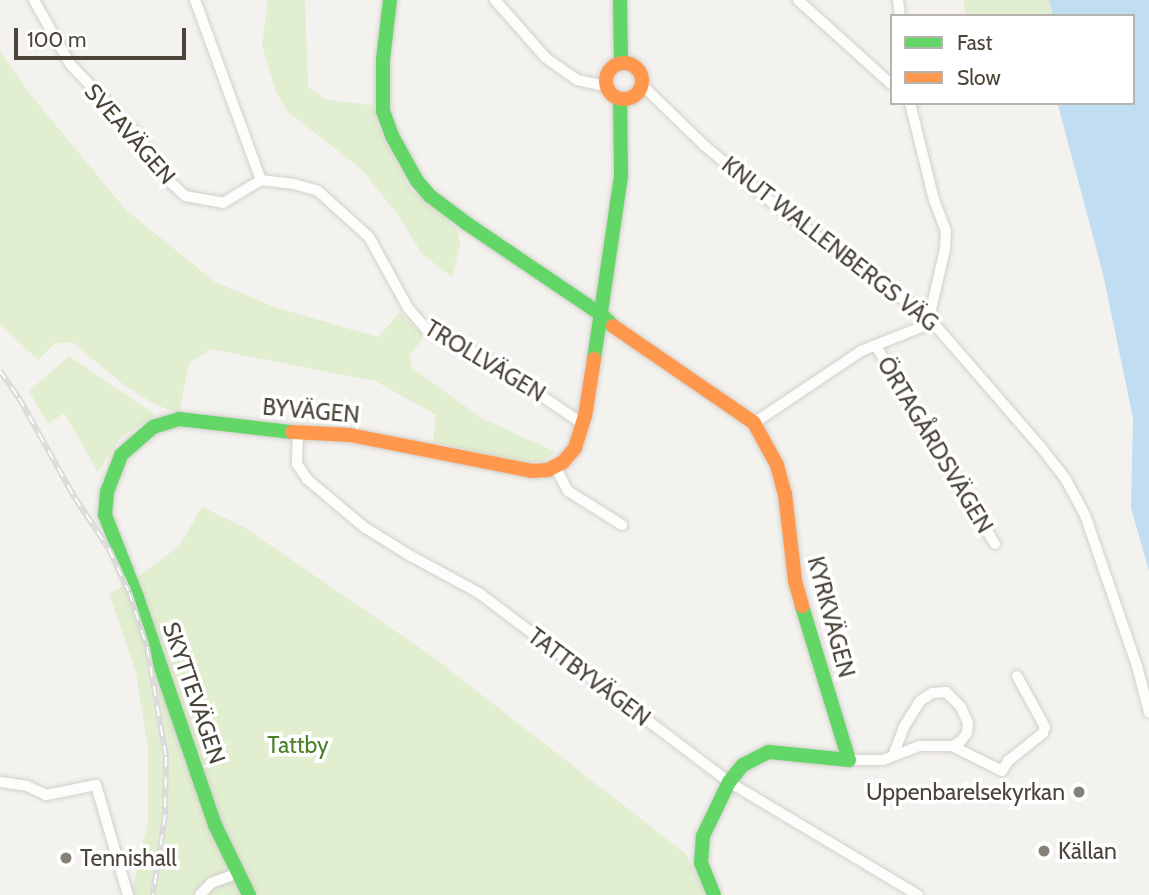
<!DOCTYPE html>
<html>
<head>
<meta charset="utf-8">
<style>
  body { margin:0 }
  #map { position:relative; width:1149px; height:895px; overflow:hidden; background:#f4f2ee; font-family:Cabin,sans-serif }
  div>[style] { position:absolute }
  .green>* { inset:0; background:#e1eecf }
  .water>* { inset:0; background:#c0ddf1 }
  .roads { filter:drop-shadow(0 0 2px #d2d0cb) drop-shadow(0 0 2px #d2d0cb) }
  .street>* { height:10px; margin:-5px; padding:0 5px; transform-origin:5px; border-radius:5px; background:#fdfdfc }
  .fast>* { height:14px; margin:-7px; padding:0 7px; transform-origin:7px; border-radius:7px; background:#63d668 }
  .slow>* { height:14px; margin:-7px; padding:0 7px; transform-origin:7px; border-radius:7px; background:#ff974d }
  .slow>.ring { margin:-7px; padding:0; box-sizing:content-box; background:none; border:14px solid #ff974d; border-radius:50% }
  .rail>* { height:6px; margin-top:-3px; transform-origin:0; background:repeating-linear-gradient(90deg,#fff 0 10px,#dbdbda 0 20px); box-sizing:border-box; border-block:2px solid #dbdbda }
  .dots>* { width:19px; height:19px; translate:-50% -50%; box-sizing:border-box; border:4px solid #fff; border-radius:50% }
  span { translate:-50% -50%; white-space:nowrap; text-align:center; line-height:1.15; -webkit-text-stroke:7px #fff; paint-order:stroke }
  .street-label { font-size:23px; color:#4b4439 }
  .park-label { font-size:23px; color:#4a7f2a }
  .poi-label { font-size:23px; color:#4b4439 }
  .right { translate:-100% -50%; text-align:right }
  .left { translate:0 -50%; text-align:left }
  .legend { position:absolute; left:890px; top:14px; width:245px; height:91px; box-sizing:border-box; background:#fff; border:2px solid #b7b4b0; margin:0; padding:9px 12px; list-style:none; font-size:21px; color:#4b4439 }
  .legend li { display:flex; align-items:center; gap:14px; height:35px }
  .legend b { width:35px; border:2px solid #b7b4b0 }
  .scale { position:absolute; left:14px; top:28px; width:172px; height:32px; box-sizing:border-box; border:4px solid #4b4439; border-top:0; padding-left:9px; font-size:21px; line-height:24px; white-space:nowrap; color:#4b4439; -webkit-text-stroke:5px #fff; paint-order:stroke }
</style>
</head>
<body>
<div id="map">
  <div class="green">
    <i style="clip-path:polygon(268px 0,305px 0,308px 87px,327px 100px,373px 105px,383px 137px,411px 190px,436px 207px,458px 231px,460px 246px,452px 277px,422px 254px,398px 215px,362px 170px,286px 110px,275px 89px,262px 46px)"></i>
    <i style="clip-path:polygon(963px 0,1049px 0,1053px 16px,966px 16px)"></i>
    <i style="clip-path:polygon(0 51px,30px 94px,126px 210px,215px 282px,274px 307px,378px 337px,400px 312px,424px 337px,410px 355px,411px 367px,481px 418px,556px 452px,542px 461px,523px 463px,433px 442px,436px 415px,375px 381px,211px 349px,189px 364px,179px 412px,175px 412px,154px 404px,124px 385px,72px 342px,55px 343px,38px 360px,0 324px)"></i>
    <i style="clip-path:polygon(69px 356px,156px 415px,121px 437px,98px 472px,64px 413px,48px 424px,29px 391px)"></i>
    <i style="clip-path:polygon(202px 507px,244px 527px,433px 657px,686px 854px,707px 895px,131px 895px,148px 821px,148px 749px,136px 673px,109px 593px,130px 583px,179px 546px)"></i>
  </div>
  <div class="water">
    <i style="clip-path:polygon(1049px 0,1149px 0,1149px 571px,1131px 508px,1133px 418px,1103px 274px,1058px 105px,1133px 103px,1133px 16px,1053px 16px)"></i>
  </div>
  <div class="roads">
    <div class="street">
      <i style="left:34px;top:0;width:73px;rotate:60.6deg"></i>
      <i style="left:70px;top:64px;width:95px;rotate:46.3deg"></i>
      <i style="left:136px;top:133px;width:57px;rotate:55.8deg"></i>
      <i style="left:168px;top:180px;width:23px;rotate:43deg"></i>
      <i style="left:185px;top:196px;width:39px;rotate:10deg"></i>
      <i style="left:223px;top:203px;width:44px;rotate:-31.2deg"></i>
      <i style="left:195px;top:0;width:192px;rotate:69.9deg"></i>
      <i style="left:261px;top:180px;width:33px;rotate:7deg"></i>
      <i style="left:294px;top:184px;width:25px;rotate:16deg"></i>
      <i style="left:318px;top:191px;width:69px;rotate:42deg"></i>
      <i style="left:369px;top:237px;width:81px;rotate:61.2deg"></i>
      <i style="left:408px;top:308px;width:30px;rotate:49deg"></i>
      <i style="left:428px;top:331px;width:60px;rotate:24.4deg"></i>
      <i style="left:483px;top:356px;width:121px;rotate:34.2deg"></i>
      <i style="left:495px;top:0;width:77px;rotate:48.7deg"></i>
      <i style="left:546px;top:58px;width:38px;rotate:35deg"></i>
      <i style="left:577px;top:80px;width:30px;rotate:12deg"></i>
      <i style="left:798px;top:0;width:127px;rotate:42.1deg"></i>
      <i style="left:898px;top:0;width:16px;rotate:83deg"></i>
      <i style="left:642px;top:85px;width:88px;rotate:44.1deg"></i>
      <i style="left:705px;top:146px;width:101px;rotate:40.2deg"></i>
      <i style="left:782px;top:211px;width:182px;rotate:36.1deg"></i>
      <i style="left:929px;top:318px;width:169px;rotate:49.1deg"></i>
      <i style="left:1040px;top:446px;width:41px;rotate:52deg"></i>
      <i style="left:1065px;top:478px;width:42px;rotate:61.6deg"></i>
      <i style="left:1085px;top:515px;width:160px;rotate:71deg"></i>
      <i style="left:1137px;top:666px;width:48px;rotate:75.4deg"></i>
      <i style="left:876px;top:346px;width:231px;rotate:59deg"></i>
      <i style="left:754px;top:423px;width:129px;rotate:-33.9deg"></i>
      <i style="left:861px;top:351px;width:68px;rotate:-21.6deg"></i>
      <i style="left:924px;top:326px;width:9px;rotate:-58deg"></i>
      <i style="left:929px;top:318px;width:71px;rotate:-76.9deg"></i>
      <i style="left:945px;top:249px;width:18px;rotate:-87deg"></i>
      <i style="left:946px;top:231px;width:33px;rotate:-111deg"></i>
      <i style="left:934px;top:200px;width:100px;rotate:-103.9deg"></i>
      <i style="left:298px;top:432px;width:32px;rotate:92deg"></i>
      <i style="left:297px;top:464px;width:18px;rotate:56deg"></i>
      <i style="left:307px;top:479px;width:75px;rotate:40.1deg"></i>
      <i style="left:364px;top:527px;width:53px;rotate:31.9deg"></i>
      <i style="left:409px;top:555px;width:80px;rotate:28.5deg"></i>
      <i style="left:479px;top:593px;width:313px;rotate:37.1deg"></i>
      <i style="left:729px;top:782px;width:220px;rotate:30.9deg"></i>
      <i style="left:555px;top:466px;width:28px;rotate:63deg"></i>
      <i style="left:568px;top:491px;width:64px;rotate:32.2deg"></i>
      <i style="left:952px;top:746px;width:56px;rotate:26.6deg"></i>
      <i style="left:1002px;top:771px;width:12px;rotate:-59deg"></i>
      <i style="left:1008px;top:761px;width:45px;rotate:-38.7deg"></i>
      <i style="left:1043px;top:733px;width:6px;rotate:-72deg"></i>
      <i style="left:1045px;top:727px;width:58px;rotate:-118.8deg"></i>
      <i style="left:849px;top:760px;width:34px"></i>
      <i style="left:883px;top:760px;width:40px;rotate:-21deg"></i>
      <i style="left:920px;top:746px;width:32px"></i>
      <i style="left:952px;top:746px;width:10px;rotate:-29deg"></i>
      <i style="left:961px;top:741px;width:10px;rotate:-53deg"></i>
      <i style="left:967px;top:733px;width:10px;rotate:-84deg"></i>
      <i style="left:968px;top:723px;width:17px;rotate:-114deg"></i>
      <i style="left:961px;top:707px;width:21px;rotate:-135deg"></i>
      <i style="left:946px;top:692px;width:14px;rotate:176deg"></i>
      <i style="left:932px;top:693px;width:14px;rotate:146deg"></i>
      <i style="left:920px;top:701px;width:31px;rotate:122deg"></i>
      <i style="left:904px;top:727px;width:30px;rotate:111deg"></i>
      <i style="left:0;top:782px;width:27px;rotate:8deg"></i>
      <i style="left:27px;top:786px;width:21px;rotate:25deg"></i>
      <i style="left:46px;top:795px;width:51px;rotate:-11.3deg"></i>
      <i style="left:96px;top:785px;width:115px;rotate:73.8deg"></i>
      <i style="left:200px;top:895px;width:16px;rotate:-47deg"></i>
      <i style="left:211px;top:883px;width:27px;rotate:-20deg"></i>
    </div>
    <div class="fast">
      <i style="left:390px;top:0;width:60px;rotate:96.7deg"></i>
      <i style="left:383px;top:60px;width:51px;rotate:90deg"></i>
      <i style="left:383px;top:111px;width:27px;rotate:70deg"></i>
      <i style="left:392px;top:136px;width:51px;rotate:60.9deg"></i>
      <i style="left:417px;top:181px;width:20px;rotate:49deg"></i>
      <i style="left:430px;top:196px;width:45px;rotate:36.9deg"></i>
      <i style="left:466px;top:223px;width:164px;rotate:34.1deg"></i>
      <i style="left:602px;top:315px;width:16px;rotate:45deg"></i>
      <i style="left:620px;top:0;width:63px;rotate:89.1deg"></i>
      <i style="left:594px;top:359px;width:185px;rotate:-81.6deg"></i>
      <i style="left:621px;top:176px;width:77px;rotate:-90.7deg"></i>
      <i style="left:249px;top:895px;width:78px;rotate:-115.9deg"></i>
      <i style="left:215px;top:825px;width:241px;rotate:-108.9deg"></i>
      <i style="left:137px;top:597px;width:88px;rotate:-111.3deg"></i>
      <i style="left:105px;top:515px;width:23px;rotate:-85deg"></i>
      <i style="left:107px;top:492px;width:40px;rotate:-69deg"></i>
      <i style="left:121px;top:455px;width:43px;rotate:-41.2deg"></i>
      <i style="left:153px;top:427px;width:27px;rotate:-17deg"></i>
      <i style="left:179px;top:419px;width:114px;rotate:6.6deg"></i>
      <i style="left:714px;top:895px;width:35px;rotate:-112deg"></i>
      <i style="left:701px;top:863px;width:27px;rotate:-86deg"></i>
      <i style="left:703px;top:836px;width:60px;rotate:-64.3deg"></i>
      <i style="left:729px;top:782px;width:22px;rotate:-51deg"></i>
      <i style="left:743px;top:765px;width:29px;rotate:-27deg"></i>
      <i style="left:769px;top:752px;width:80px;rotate:5.7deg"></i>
      <i style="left:849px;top:760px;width:161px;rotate:-107deg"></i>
    </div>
    <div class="slow">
      <i class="ring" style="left:606px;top:63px;width:22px;height:22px"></i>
      <i style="left:613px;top:326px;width:171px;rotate:34.5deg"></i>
      <i style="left:754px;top:423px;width:48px;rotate:61.3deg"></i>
      <i style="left:777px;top:465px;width:30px;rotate:75deg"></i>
      <i style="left:785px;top:494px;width:88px;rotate:83.4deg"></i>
      <i style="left:795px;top:581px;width:26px;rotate:74deg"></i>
      <i style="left:292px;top:432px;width:58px;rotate:3deg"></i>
      <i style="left:350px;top:435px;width:185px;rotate:11.2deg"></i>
      <i style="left:531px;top:471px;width:17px;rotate:-3deg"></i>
      <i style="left:548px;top:470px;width:17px;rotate:-28deg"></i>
      <i style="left:563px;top:462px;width:18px;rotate:-49deg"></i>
      <i style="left:575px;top:448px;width:34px;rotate:-73deg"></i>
      <i style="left:585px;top:416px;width:58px;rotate:-81deg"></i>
    </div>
  </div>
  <div class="rail">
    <i style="left:0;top:371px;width:33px;rotate:55deg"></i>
    <i style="left:19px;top:398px;width:115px;rotate:60.8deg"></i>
    <i style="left:75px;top:498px;width:61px;rotate:56.3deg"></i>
    <i style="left:109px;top:549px;width:47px;rotate:65.1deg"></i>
    <i style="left:129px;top:592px;width:58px;rotate:71.9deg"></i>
    <i style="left:147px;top:647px;width:112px;rotate:80.2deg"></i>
    <i style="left:166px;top:757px;width:58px;rotate:91deg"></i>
    <i style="left:165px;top:815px;width:81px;rotate:98.5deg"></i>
  </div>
  <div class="dots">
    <i style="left:1079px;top:792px;background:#868178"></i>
    <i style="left:1044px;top:851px;background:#868178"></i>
    <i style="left:66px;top:858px;background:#868178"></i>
  </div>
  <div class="street-label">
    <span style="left:130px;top:134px;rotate:49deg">SVEAVÄGEN</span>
    <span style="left:830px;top:244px;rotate:38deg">KNUT WALLENBERGS VÄG</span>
    <span style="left:485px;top:361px;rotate:31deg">TROLLVÄGEN</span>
    <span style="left:311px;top:411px;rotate:5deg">BYVÄGEN</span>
    <span style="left:935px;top:445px;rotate:59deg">ÖRTAGÅRDSVÄGEN</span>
    <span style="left:831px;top:617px;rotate:75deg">KYRKVÄGEN</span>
    <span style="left:589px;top:677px;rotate:37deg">TATTBYVÄGEN</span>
    <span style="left:194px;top:693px;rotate:71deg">SKYTTEVÄGEN</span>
  </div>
  <div class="park-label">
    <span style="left:298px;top:745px">Tattby</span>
  </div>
  <div class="poi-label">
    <span class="right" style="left:1065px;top:792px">Uppenbarelsekyrkan</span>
    <span class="left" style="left:1058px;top:851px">Källan</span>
    <span class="left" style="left:80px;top:858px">Tennishall</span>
  </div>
  <ul class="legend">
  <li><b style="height:9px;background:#63d668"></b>Fast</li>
  <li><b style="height:9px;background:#ff974d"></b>Slow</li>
  </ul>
  <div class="scale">100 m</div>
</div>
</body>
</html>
